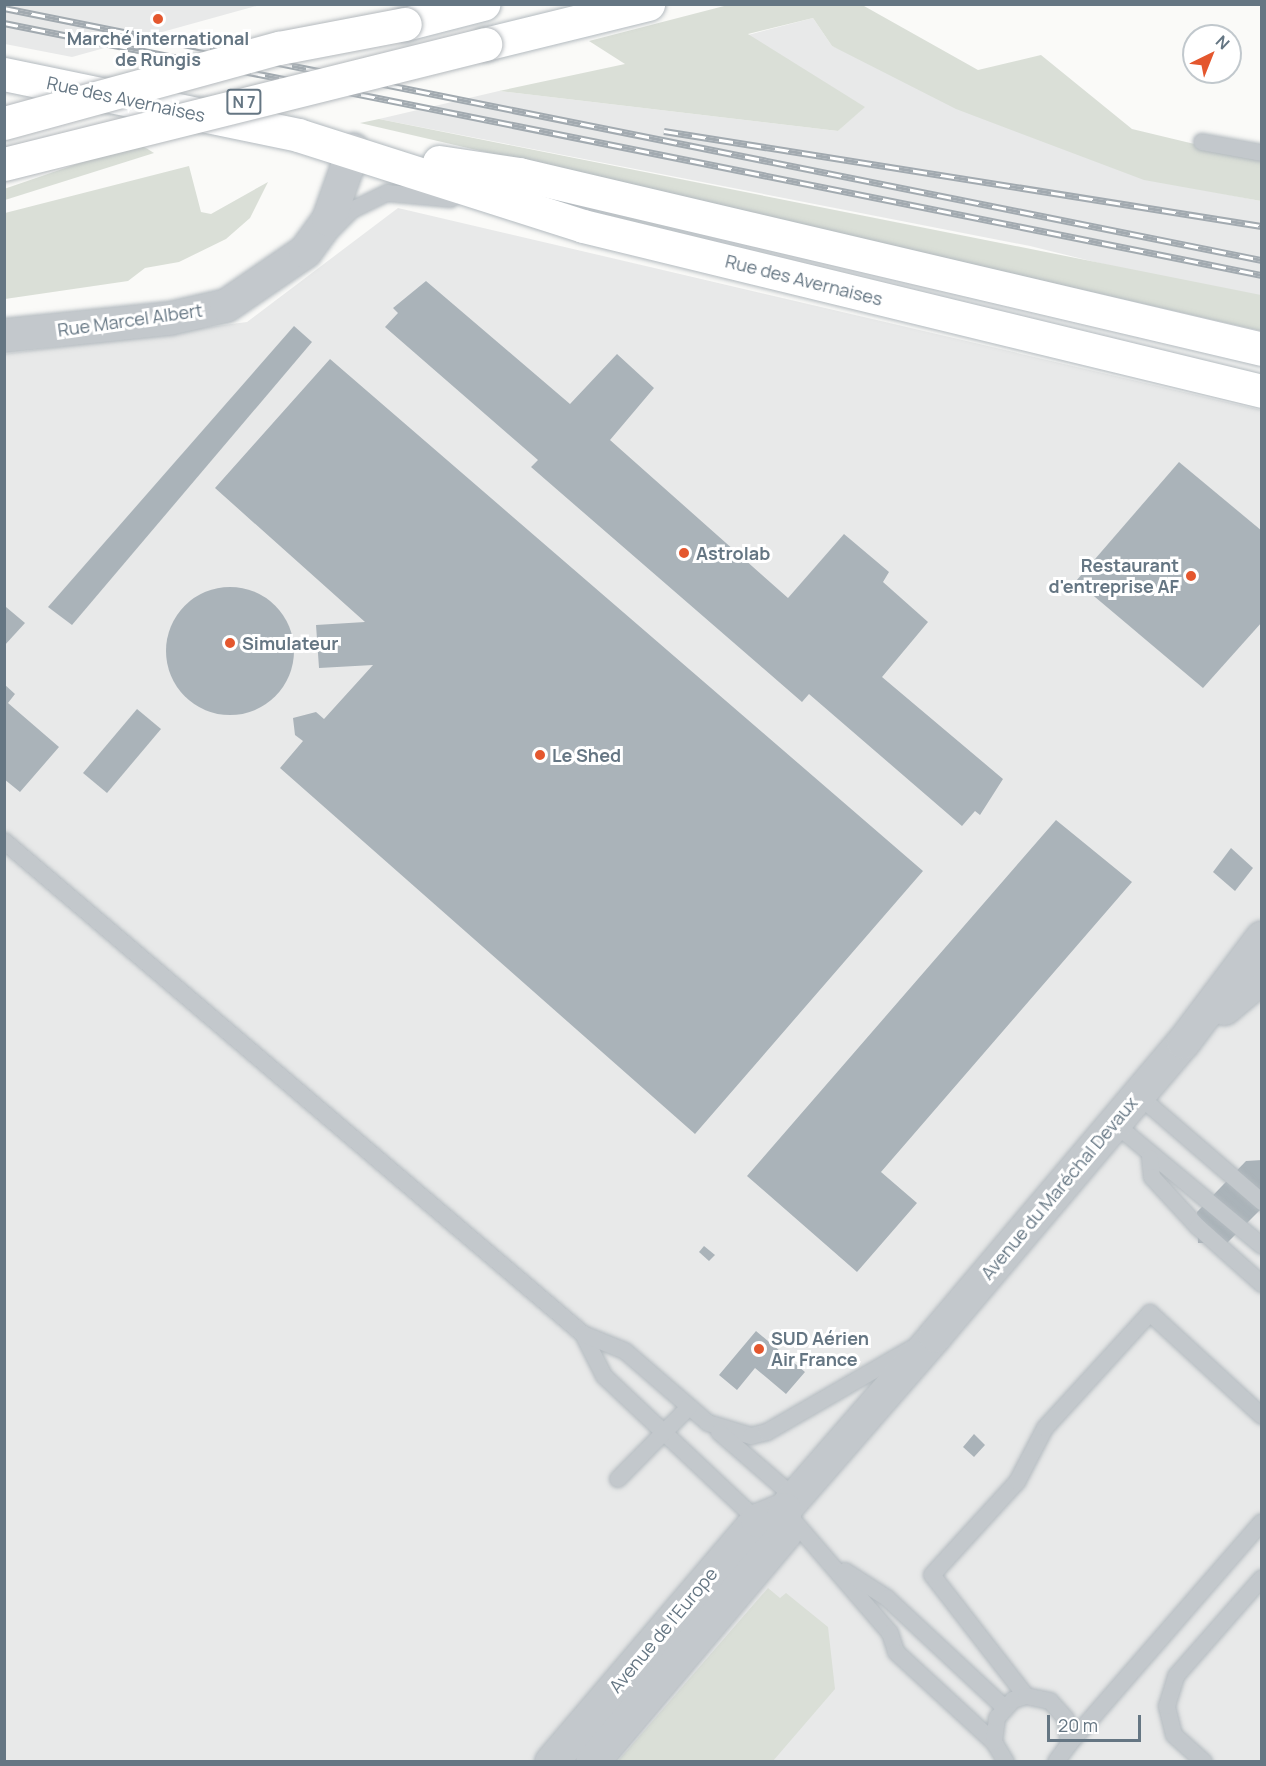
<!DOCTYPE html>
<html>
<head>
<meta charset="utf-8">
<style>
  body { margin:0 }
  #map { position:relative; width:1266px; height:1766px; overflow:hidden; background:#fafaf8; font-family:Manrope,sans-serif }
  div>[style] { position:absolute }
  .built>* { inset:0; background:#e8e9e9 }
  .green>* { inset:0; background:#dadfd7 }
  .building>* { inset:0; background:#aab3b9 }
  .round { border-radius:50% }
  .roads { filter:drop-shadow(0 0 2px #b3babf) drop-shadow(0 0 2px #b3babf) }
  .service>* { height:16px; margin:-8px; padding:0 8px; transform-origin:8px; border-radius:8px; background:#c3c8cc }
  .minor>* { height:33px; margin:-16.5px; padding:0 16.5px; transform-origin:16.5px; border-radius:16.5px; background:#c3c8cc }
  .tertiary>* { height:33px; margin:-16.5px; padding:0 16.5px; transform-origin:16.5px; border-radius:16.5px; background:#c3c8cc }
  .secondary>* { height:33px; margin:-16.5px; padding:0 16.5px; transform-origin:16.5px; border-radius:16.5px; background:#fff }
  .trunk>* { height:33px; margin:-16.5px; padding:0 16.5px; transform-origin:16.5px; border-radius:16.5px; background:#fff }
  .rail>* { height:7px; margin-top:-3.5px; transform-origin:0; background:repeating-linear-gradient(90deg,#fff 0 14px,#a2aab0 0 28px); box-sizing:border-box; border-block:2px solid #a2aab0 }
  .bridges { filter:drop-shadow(0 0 2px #b4b9bd) drop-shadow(0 0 2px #b4b9bd) }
  .trunk-bridge>* { height:33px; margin:-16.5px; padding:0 16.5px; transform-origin:16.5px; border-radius:16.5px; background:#fff }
  .dots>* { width:16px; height:16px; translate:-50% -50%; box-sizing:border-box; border:3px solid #fff; border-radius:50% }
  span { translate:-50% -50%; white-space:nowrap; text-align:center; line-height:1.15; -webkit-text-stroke:6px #fff; paint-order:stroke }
  .shield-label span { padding:2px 4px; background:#fff; border:2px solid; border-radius:4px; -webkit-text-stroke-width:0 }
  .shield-label { font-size:16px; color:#657683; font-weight:700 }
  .poi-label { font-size:18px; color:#657683; font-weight:700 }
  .left { translate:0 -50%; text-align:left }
  .right { translate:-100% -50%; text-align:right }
  .street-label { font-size:18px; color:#657683 }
  .frame { position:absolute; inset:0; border:6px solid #657683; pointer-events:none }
  .north { position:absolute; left:1182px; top:24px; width:60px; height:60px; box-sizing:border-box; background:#fff; border:2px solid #c1c8cd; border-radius:50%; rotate:43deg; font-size:16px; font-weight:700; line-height:24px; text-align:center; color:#657683 }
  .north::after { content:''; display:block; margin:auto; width:21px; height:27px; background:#e4572e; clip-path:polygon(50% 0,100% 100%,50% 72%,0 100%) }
  .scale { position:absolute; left:1047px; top:1715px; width:94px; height:27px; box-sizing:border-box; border:3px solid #657683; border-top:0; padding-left:8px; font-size:18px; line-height:21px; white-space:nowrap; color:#657683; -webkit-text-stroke:4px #fff; paint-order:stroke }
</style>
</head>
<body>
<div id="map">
  <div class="built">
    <i style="clip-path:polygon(4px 5px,260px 5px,72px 57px,5px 44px)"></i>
    <i style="clip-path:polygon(813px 18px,832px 46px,1193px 188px,1261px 201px,1261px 303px,1030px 246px,379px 119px,499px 91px,838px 131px,864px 107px,748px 35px)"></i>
    <i style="clip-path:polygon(398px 208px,1261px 410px,1261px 1761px,5px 1761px,4px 354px,247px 322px)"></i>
  </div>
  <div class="green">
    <i style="clip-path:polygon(728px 5px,869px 5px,864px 6px,978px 70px,1041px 55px,1132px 129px,1261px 160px,1261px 201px,1144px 180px,956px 109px,832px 46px,813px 18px,748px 34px,865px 107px,838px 131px,499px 91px,625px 64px,589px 41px)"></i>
    <i style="clip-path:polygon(379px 119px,1261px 295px,1261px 331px,360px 123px)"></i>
    <i style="clip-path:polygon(138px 143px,154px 153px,5px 200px,4px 189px)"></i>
    <i style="clip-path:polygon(189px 166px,201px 212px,211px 214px,268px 182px,250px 218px,226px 239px,179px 262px,145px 268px,128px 281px,5px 299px,5px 213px)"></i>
    <i style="clip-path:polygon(768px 1588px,780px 1598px,786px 1593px,828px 1627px,835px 1689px,773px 1761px,618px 1761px)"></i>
  </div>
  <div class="building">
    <i style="clip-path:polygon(426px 281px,570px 404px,617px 354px,654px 388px,610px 440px,788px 598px,844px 534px,889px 572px,883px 582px,928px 622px,882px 677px,1003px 779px,980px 815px,975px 811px,962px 826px,809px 694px,802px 702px,531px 467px,538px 460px,385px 327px,398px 313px,393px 308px)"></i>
    <i style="clip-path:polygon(294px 326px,312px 342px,72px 625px,48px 607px)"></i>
    <i style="clip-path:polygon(330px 359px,923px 871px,695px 1134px,280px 768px,303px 741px,295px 735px,293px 718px,316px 712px,324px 719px,373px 665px,319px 668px,316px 625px,365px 622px,215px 488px)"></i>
    <i style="clip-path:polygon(1179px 462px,1262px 531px,1262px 622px,1203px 688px,1076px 581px)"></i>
    <i class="round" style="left:166px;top:587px;width:128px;height:128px"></i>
    <i style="clip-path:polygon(6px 607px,25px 623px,4px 646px,4px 609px)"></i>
    <i style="clip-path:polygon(4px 684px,15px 694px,8px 703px,59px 747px,20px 792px,4px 779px)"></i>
    <i style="clip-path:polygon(137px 709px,161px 729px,107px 793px,83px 773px)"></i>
    <i style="clip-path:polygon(1056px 820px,1132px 882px,881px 1172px,917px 1203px,857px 1272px,747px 1176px)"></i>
    <i style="clip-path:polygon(1231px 848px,1253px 868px,1235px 891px,1213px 872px)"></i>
    <i style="clip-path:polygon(1262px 1160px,1262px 1208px,1227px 1243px,1198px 1243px,1197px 1212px,1246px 1161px)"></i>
    <i style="clip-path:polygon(704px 1246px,715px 1255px,709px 1261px,699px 1252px)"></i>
    <i style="clip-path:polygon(756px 1331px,805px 1372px,786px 1394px,755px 1368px,737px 1390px,719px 1375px)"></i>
    <i style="clip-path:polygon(974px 1434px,985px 1445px,974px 1457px,963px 1447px)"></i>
  </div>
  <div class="roads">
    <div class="service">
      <i style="left:1202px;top:142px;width:61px;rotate:10.4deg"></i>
      <i style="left:329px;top:233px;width:33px;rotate:-45deg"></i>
      <i style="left:352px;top:210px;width:39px;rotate:-26deg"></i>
      <i style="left:387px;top:193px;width:64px;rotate:5.4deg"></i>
      <i style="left:4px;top:841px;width:760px;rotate:40.41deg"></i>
      <i style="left:583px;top:1334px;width:47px;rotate:63.4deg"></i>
      <i style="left:604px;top:1376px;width:210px;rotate:43.3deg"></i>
      <i style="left:1138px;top:1095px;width:164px;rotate:40.8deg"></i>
      <i style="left:1114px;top:1123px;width:192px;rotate:39.7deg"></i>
      <i style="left:1150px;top:1158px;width:19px;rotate:84deg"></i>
      <i style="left:1152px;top:1177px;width:68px;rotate:47.4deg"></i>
      <i style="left:1198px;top:1227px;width:86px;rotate:41.7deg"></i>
      <i style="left:583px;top:1334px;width:45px;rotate:22deg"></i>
      <i style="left:625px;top:1351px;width:110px;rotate:40.9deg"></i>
      <i style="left:708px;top:1423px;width:45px;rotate:16.8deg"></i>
      <i style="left:751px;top:1436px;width:16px;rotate:-14deg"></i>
      <i style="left:767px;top:1432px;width:166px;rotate:-30deg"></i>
      <i style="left:719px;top:1432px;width:98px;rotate:40.9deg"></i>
      <i style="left:618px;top:1479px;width:101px;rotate:-45.4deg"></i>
      <i style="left:785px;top:1511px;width:161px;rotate:49.3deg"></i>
      <i style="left:890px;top:1633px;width:20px;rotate:72deg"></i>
      <i style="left:896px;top:1652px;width:133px;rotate:42.6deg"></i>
      <i style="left:845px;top:1571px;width:50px;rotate:32.7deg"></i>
      <i style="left:887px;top:1598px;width:160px;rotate:43deg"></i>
      <i style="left:1026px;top:1696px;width:153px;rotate:-127.8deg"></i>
      <i style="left:932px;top:1575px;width:126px;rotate:-47.6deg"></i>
      <i style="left:1017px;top:1482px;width:61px;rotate:-62.6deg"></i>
      <i style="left:1045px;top:1428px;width:156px;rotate:-47.6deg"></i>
      <i style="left:1150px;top:1313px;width:152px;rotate:42.6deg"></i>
      <i style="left:1069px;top:1744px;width:294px;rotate:-49deg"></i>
      <i style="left:1006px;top:1762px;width:23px;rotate:-121deg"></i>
      <i style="left:994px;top:1742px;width:24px;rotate:-83deg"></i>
      <i style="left:997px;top:1718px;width:24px;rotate:-48deg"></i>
      <i style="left:1013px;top:1700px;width:14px;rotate:-17deg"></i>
      <i style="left:1026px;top:1696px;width:25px;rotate:12deg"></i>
      <i style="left:1050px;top:1701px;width:24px;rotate:48deg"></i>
      <i style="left:1066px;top:1719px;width:25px;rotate:83deg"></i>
      <i style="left:1069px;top:1744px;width:22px;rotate:126deg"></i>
      <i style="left:1204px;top:1762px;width:40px;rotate:-138deg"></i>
      <i style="left:1174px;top:1735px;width:30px;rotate:-104deg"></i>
      <i style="left:1167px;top:1706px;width:31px;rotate:-73deg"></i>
      <i style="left:1176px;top:1676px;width:130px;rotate:-48.7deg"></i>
    </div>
    <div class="minor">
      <i style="left:4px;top:335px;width:166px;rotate:-5.9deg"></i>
      <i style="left:169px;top:318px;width:58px;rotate:-12.8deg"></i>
      <i style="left:226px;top:305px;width:96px;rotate:-34.4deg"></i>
      <i style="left:305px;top:251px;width:39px;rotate:-54deg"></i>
      <i style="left:328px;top:219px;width:74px;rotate:-70.3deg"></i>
    </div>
    <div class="tertiary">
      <i style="left:1224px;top:1008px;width:50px;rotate:-40.1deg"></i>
      <i style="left:551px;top:1762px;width:318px;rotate:-49.6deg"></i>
      <i style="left:757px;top:1520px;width:29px;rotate:-22deg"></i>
      <i style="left:784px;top:1509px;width:230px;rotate:-49deg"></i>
      <i style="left:935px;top:1335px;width:384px;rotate:-49.8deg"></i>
      <i style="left:1183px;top:1042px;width:131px;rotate:-53deg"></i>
      <i style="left:592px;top:1762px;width:298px;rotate:-49.9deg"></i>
      <i style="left:784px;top:1534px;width:25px;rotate:-90deg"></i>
    </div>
    <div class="secondary">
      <i style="left:4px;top:74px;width:300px;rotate:11.7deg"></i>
      <i style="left:298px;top:135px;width:299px;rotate:17.7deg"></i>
      <i style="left:583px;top:226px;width:699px;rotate:13.66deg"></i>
      <i style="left:439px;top:162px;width:81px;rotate:8.5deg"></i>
      <i style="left:519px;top:174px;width:763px;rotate:13.25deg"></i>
    </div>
    <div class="trunk">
      <i style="left:405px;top:24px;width:81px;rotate:-14.4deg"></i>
      <i style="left:485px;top:44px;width:168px;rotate:-13.8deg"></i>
    </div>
  </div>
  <div class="rail">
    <i style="left:4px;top:8px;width:1283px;rotate:11.33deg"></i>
    <i style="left:4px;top:23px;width:1283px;rotate:11.33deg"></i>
    <i style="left:664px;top:131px;width:605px;rotate:9.03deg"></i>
  </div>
  <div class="bridges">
    <div class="trunk-bridge">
      <i style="left:4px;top:123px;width:285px;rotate:-15.3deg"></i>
      <i style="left:279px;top:48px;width:128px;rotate:-10.8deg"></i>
      <i style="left:4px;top:164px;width:496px;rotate:-14deg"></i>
    </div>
  </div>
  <div class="dots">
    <i style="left:158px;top:19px;background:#e4572e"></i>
    <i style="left:684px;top:553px;background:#e4572e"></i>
    <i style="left:1191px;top:576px;background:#e4572e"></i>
    <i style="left:230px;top:643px;background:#e4572e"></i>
    <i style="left:540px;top:755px;background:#e4572e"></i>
    <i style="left:759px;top:1349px;background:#e4572e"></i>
  </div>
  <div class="shield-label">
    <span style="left:244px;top:102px">N 7</span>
  </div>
  <div class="poi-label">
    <span style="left:158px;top:49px">Marché international<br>de Rungis</span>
    <span class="left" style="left:696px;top:553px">Astrolab</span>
    <span class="right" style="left:1179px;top:576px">Restaurant<br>d'entreprise AF</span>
    <span class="left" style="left:242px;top:643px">Simulateur</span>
    <span class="left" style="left:552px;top:755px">Le Shed</span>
    <span class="left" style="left:771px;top:1349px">SUD Aérien<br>Air France</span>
  </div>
  <div class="street-label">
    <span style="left:126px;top:99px;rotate:12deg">Rue des Avernaises</span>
    <span style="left:804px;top:280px;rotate:14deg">Rue des Avernaises</span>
    <span style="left:130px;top:320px;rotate:-8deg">Rue Marcel Albert</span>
    <span style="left:1059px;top:1188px;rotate:-50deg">Avenue du Maréchal Devaux</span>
    <span style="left:663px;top:1630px;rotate:-50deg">Avenue de l'Europe</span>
  </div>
  <div class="frame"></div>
  <div class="north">N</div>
  <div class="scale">20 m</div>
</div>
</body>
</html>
